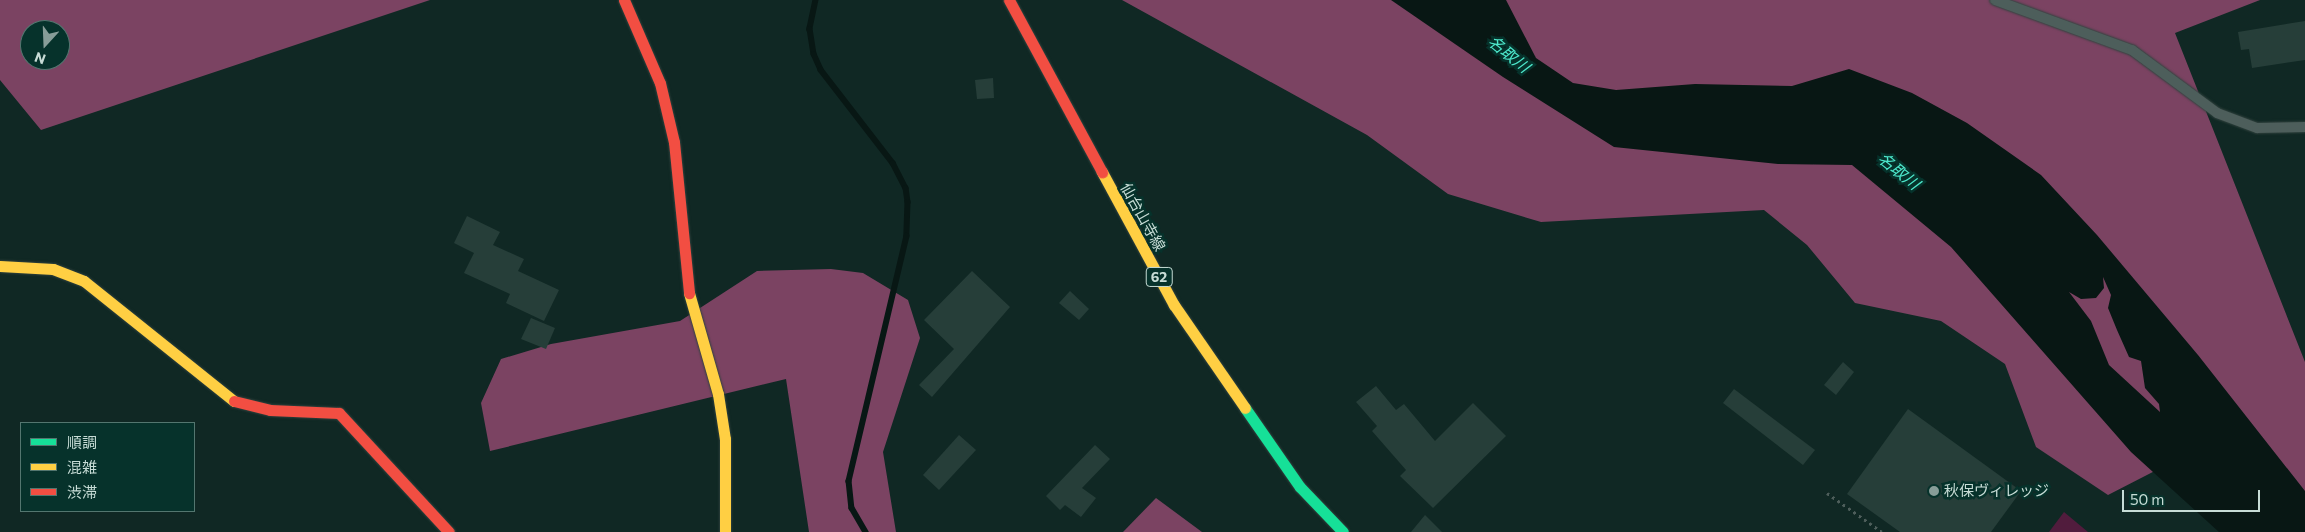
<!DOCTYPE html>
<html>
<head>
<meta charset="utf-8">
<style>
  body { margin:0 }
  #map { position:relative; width:2305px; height:532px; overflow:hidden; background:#102824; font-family:Commissioner,"Noto Sans JP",sans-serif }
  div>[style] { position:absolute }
  .green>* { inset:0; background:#511c3d }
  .forest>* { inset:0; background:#7b4362 }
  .water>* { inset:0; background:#081714 }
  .stream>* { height:5.5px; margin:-2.75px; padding:0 2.75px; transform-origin:2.75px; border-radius:2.75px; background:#081714 }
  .building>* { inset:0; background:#263e39 }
  .path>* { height:3px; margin-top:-1.5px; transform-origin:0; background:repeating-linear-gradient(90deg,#4e5e5b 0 2.5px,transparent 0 6.5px) }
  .roads { filter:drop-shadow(0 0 1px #31423e) drop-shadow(0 0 1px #31423e) }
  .lane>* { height:10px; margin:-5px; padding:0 5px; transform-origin:5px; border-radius:5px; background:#4d5e5b }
  .fast>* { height:11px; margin:-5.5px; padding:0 5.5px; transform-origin:5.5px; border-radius:5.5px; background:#16e098 }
  .slow>* { height:11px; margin:-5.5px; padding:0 5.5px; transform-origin:5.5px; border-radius:5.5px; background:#ffcf43 }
  .jam>* { height:11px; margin:-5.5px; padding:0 5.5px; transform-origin:5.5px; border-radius:5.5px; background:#f24e42 }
  .dots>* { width:14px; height:14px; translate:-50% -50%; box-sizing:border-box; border:2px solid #06322b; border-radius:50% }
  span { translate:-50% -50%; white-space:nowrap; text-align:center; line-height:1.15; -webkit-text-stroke:5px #06322b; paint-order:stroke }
  .shield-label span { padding:1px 4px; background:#06322b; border:1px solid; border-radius:4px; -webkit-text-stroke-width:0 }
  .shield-label { font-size:14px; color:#c7dcd6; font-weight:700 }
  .street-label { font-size:15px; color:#c7dcd6 }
  .poi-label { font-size:15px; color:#c7dcd6 }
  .left { translate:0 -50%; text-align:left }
  .water-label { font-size:16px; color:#4de7cb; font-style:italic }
  .legend { position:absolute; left:20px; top:422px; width:175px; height:90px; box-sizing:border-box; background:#06322b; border:1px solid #53766f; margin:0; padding:6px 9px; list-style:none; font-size:15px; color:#c7dcd6 }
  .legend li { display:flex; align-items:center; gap:10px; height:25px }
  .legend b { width:25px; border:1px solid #53766f }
  .north { position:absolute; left:20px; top:20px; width:50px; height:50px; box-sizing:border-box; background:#06322b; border:1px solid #53766f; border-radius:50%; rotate:200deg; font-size:14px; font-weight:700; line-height:20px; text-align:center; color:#c7dcd6 }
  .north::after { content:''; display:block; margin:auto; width:18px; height:22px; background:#879d98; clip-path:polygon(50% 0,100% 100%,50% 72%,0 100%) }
  .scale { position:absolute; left:2122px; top:490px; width:138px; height:22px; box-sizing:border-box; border:2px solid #c7dcd6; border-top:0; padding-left:6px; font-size:15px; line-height:18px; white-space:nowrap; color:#c7dcd6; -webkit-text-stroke:4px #06322b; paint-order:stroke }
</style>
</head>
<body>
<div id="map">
  <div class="green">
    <i style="clip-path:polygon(2064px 512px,2088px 532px,2049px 532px)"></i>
  </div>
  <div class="forest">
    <i style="clip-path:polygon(evenodd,0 0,430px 0,41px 130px,0 80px,0 0,30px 30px,60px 30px,60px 60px,30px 60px,30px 30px)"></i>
    <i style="clip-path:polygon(1122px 0,2260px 0,2175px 33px,2305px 362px,2305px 532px,2182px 457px,2108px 495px,2036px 447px,2005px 364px,1941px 321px,1855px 303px,1807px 245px,1764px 210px,1541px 222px,1448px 194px,1367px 135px)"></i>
    <i style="clip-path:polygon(831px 269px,863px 273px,908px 300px,920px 338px,883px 452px,896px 532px,809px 532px,786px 379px,490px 451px,481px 403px,501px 359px,551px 344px,680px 321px,757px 271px)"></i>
    <i style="clip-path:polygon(1156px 498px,1202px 532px,1123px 532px)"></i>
  </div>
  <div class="water">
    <i style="clip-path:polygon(evenodd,1391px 0,1506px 0,1536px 58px,1573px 83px,1616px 90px,1695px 84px,1792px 86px,1849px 69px,1912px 93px,1967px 123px,2041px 175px,2097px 235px,2198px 355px,2305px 491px,2305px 532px,2219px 532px,2131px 452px,1951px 247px,1852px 165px,1778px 164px,1614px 147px,1503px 77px,1391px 0,2103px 277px,2111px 295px,2108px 308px,2117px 330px,2129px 357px,2141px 361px,2145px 388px,2159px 404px,2160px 412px,2109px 365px,2091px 321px,2069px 292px,2081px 299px,2096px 298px,2104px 288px,2103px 277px)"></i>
  </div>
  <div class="stream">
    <i style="left:816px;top:0;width:30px;rotate:102deg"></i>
    <i style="left:810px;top:29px;width:25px;rotate:81deg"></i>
    <i style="left:814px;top:54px;width:17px;rotate:66deg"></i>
    <i style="left:821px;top:70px;width:118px;rotate:52.3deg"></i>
    <i style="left:893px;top:163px;width:28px;rotate:63deg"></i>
    <i style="left:906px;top:188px;width:14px;rotate:82deg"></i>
    <i style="left:908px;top:202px;width:34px;rotate:92deg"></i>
    <i style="left:907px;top:236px;width:252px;rotate:103.3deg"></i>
    <i style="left:849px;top:481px;width:27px;rotate:84deg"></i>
    <i style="left:852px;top:508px;width:28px;rotate:60deg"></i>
  </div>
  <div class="building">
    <i style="clip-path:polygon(2305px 21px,2305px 60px,2252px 68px,2249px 49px,2241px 50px,2238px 32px)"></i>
    <i style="clip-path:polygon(993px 78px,994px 98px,977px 99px,975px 80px)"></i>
    <i style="clip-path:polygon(467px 216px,500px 232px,493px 245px,524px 259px,518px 271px,559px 290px,544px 321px,506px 303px,510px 294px,464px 273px,474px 253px,454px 243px)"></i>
    <i style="clip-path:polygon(972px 271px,1010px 307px,932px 397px,919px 385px,954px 349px,924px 320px)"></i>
    <i style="clip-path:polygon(1070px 291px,1089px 309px,1079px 320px,1059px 303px)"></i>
    <i style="clip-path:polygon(531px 318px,555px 328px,546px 349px,521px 339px)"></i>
    <i style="clip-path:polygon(1843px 362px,1854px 372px,1836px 395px,1824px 385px)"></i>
    <i style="clip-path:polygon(1376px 386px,1396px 410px,1404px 404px,1435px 441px,1473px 403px,1506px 436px,1433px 508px,1400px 476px,1406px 470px,1372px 431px,1377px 426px,1356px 402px)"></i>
    <i style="clip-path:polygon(1734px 389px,1815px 450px,1803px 465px,1723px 403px)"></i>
    <i style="clip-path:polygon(1908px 409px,2021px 491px,1991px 532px,1900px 532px,1847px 494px)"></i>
    <i style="clip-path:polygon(959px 435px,976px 450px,939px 490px,923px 475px)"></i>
    <i style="clip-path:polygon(1095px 445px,1110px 459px,1082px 488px,1096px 498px,1081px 517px,1065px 505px,1060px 510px,1046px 496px)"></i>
    <i style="clip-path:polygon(1425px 515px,1442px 532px,1411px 532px)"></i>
  </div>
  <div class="path">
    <i style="left:1827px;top:493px;width:67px;rotate:35.3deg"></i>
  </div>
  <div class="roads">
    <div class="lane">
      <i style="left:1995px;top:0;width:146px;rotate:20.1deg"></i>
      <i style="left:2132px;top:50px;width:106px;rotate:36.5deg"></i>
      <i style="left:2217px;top:113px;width:43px;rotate:20.6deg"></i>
      <i style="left:2257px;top:128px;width:48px;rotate:-1.2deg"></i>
    </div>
    <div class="fast">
      <i style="left:1245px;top:408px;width:96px;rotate:55.2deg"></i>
      <i style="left:1300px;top:487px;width:62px;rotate:46.3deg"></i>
    </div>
    <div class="slow">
      <i style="left:1102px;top:172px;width:151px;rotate:61.6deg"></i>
      <i style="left:1174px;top:305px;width:125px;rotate:55.4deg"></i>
      <i style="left:0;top:266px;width:53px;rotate:3.2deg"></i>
      <i style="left:53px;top:269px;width:33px;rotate:21deg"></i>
      <i style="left:84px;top:281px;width:192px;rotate:38.7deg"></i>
      <i style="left:689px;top:293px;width:105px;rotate:74deg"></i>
      <i style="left:718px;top:394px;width:46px;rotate:81.2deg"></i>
      <i style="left:725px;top:439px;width:93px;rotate:90deg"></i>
    </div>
    <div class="jam">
      <i style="left:624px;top:0;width:90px;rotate:66.6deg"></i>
      <i style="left:660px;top:83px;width:61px;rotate:76.7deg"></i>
      <i style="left:674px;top:142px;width:152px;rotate:84.3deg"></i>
      <i style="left:1009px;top:0;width:196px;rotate:61.6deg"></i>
      <i style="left:234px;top:401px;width:37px;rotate:14deg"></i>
      <i style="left:270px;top:410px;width:69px;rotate:2.5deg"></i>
      <i style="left:339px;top:413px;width:162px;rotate:47.3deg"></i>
    </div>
  </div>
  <div class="dots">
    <i style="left:1934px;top:491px;background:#879d98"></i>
  </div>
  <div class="shield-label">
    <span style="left:1159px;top:277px">62</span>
  </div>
  <div class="street-label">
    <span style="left:1143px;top:217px;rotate:61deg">仙台山寺線</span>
  </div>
  <div class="poi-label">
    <span class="left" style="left:1944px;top:491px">秋保ヴィレッジ</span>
  </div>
  <div class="water-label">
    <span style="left:1509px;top:54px;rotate:39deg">名取川</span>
    <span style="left:1899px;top:171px;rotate:39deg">名取川</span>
  </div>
  <ul class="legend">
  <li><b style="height:6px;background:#16e098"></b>順調</li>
  <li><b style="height:6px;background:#ffcf43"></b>混雑</li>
  <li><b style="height:6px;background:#f24e42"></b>渋滞</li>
  </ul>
  <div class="north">N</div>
  <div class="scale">50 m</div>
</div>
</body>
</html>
